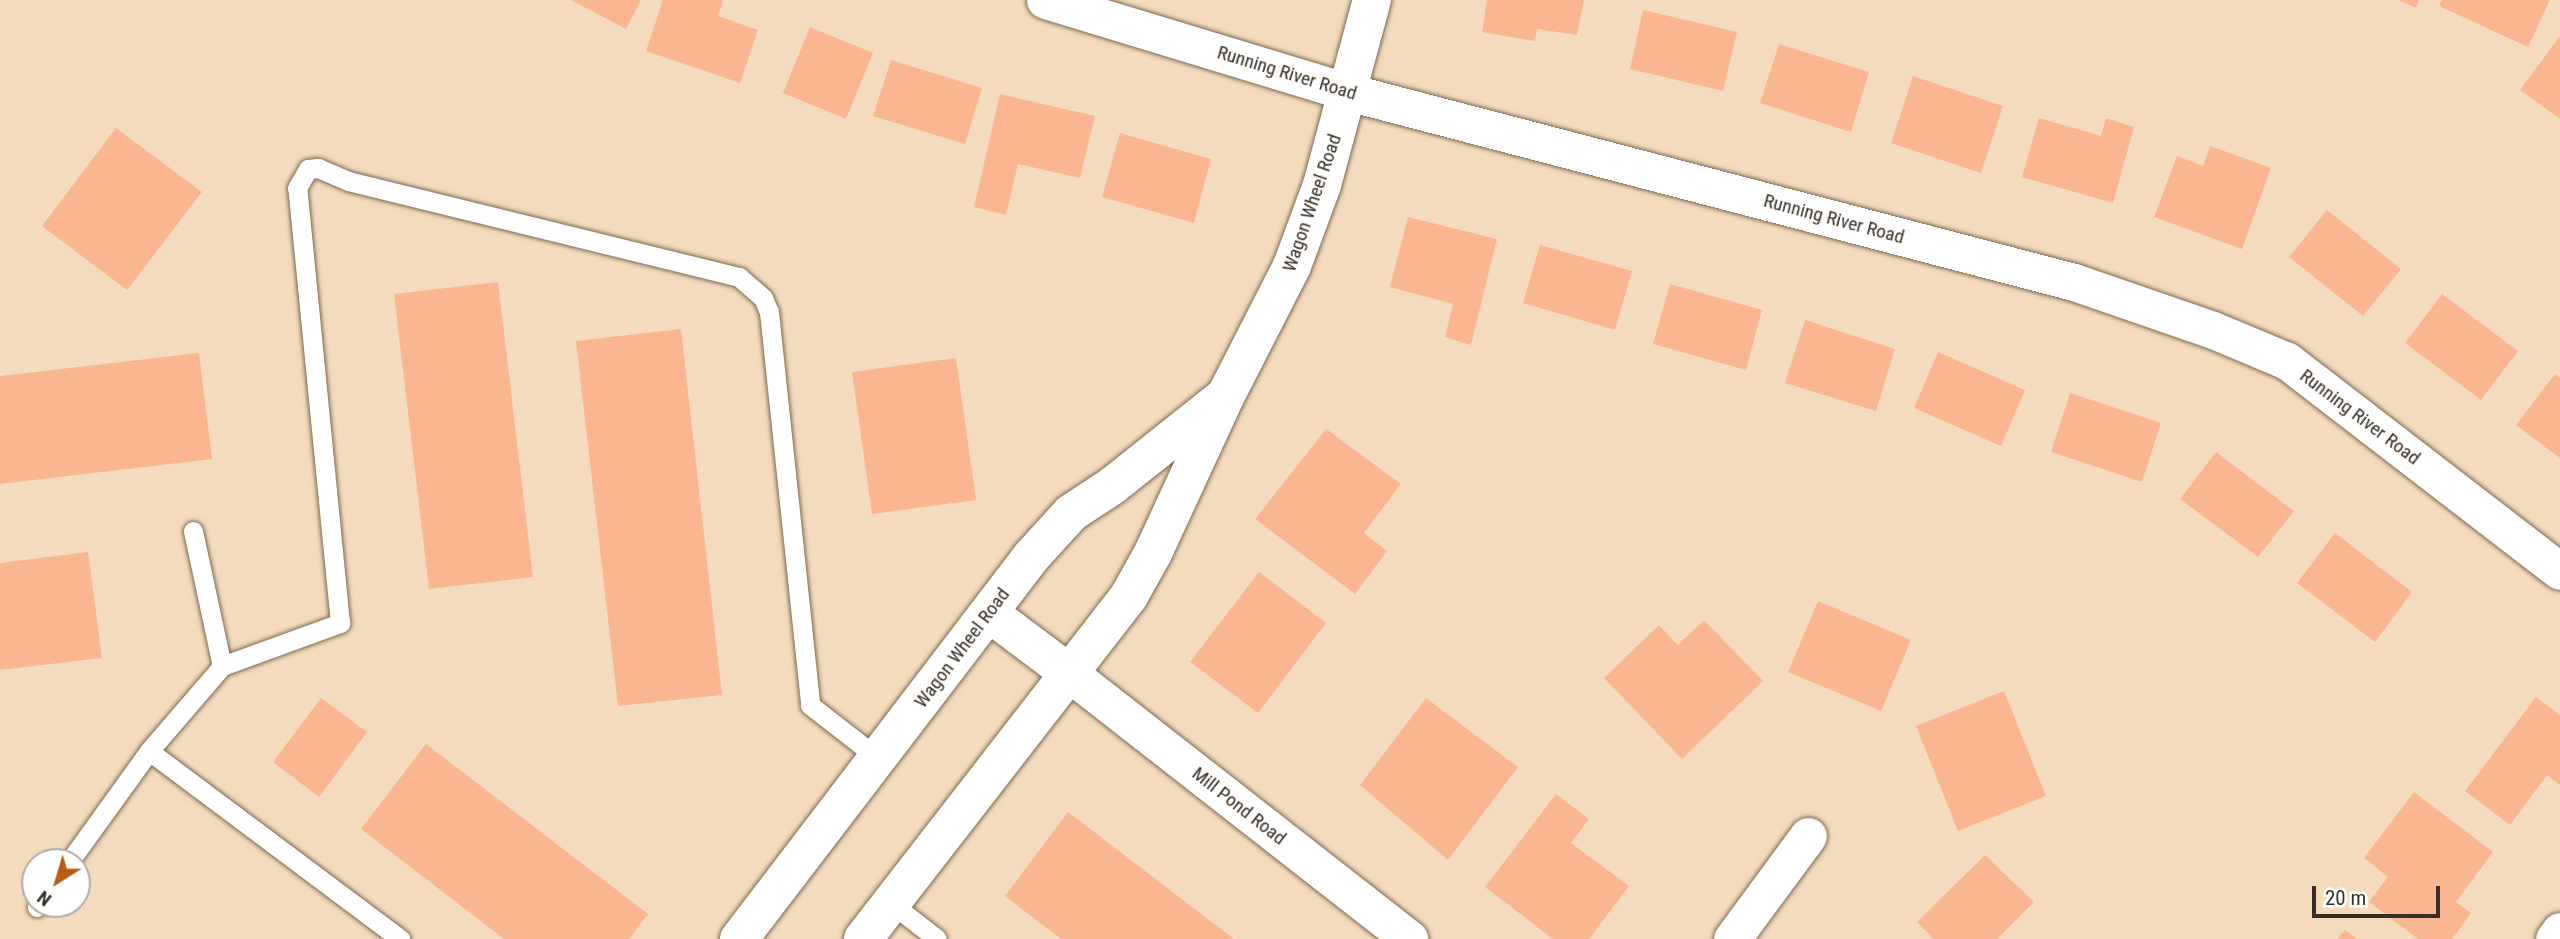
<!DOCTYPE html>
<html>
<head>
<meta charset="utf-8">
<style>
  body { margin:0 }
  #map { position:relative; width:2560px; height:939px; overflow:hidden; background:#f4dbbe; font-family:"Roboto Condensed",sans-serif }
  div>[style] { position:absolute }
  .building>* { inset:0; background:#fab691 }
  .roads { filter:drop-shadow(0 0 2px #7e684e) drop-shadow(0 0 2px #7e684e) }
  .lane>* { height:19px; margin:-9.5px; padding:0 9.5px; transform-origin:9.5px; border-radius:9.5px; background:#fff }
  .street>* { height:37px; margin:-18.5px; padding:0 18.5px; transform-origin:18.5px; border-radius:18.5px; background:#fff }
  .secondary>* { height:38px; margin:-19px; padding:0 19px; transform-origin:19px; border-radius:19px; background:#fff }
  span { translate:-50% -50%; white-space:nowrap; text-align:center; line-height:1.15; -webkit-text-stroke:5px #fff; paint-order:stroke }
  .street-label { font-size:19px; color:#382f24 }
  .north { position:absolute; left:21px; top:848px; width:70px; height:70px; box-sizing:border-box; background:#fff; border:2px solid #afaca7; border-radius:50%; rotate:217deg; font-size:19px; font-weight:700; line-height:28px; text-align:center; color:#382f24 }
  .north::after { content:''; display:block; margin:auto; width:24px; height:32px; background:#bb5c13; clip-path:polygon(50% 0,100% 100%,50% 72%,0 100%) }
  .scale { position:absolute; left:2312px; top:886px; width:128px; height:32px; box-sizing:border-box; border:4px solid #382f24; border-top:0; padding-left:9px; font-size:21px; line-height:24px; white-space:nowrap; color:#382f24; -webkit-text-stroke:5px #fff; paint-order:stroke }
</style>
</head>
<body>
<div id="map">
  <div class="building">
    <i style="clip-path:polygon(571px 0,641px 0,626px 29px)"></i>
    <i style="clip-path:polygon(663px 0,723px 0,718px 16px,758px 30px,740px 83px,646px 51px)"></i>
    <i style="clip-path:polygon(1487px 0,1584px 0,1577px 35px,1537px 29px,1535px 41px,1482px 32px)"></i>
    <i style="clip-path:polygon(2398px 0,2419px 0,2416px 8px)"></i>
    <i style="clip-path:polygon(2442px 0,2550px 0,2528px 47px,2439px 6px)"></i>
    <i style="clip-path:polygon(1643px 10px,1737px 32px,1723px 91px,1630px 69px)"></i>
    <i style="clip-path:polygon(810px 27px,873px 53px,846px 119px,783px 93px)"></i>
    <i style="clip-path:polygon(2560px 36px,2560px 119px,2520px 90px)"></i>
    <i style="clip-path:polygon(1779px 44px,1869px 72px,1851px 132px,1760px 103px)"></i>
    <i style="clip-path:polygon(891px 60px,982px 88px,965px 144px,873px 116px)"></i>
    <i style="clip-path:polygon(1913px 76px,2003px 106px,1981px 173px,1891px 143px)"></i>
    <i style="clip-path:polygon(1000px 94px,1095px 116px,1080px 178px,1018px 164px,1006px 215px,974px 207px)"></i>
    <i style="clip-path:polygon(2039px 118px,2101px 136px,2106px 118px,2134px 127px,2113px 203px,2022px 177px)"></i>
    <i style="clip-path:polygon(116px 128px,202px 192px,127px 290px,42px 226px)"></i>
    <i style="clip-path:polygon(1120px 133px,1211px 159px,1194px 223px,1102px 197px)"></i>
    <i style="clip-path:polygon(2210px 146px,2271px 168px,2242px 249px,2154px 217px,2177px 156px,2203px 166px)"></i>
    <i style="clip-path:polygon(2327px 210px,2401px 269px,2363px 316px,2289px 257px)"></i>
    <i style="clip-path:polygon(1408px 217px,1497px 239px,1471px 345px,1445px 337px,1453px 304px,1390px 287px)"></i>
    <i style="clip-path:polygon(1540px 245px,1632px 271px,1615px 330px,1523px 303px)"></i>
    <i style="clip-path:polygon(498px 282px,533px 577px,429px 589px,394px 294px)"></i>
    <i style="clip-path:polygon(1670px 284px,1762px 310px,1746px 370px,1653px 344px)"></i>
    <i style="clip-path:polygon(2442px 294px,2518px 351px,2481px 400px,2405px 343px)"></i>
    <i style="clip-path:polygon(1805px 320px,1895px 349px,1876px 411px,1785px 383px)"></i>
    <i style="clip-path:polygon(681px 329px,722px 695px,618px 706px,576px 341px)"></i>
    <i style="clip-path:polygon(1938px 352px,2025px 390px,2001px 446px,1914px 408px)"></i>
    <i style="clip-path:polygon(199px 353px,212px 459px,0 484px,0 376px)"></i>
    <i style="clip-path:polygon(956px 358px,976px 500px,872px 514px,852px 372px)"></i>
    <i style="clip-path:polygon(2555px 374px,2560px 378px,2560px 458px,2516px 425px)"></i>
    <i style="clip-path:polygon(2070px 393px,2161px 423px,2142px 482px,2051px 452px)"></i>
    <i style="clip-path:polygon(1326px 429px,1401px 484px,1364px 533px,1387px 551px,1355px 594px,1255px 519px)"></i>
    <i style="clip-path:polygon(2216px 452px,2294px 511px,2258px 557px,2180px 499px)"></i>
    <i style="clip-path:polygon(2335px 533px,2412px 592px,2375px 642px,2297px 583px)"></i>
    <i style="clip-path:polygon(88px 552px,102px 658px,0 670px,0 563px)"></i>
    <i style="clip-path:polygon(1259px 572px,1326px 623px,1258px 713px,1190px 662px)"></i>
    <i style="clip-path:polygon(1818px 601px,1911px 640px,1881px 711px,1788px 672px)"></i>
    <i style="clip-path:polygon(1704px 620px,1763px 681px,1682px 759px,1604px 678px,1659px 625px,1678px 645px)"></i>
    <i style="clip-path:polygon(2004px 691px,2046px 796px,1958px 831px,1916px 726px)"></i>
    <i style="clip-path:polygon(2536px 697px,2560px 715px,2560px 785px,2547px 775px,2510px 825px,2465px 791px)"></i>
    <i style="clip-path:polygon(321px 698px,367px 732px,319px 797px,273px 762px)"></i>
    <i style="clip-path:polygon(1426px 698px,1518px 767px,1448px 860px,1360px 785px)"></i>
    <i style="clip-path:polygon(426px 744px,648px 914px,629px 939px,504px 939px,361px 829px)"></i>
    <i style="clip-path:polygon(2414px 792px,2493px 852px,2456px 902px,2471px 913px,2452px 939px,2418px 939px,2369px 902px,2388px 877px,2364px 858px)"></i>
    <i style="clip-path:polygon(1556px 794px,1589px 819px,1571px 843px,1629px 886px,1589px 939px,1553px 939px,1485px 887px)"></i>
    <i style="clip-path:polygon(1068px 812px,1234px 939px,1061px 939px,1005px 896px)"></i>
    <i style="clip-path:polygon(1985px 855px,2034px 902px,1997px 939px,1934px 939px,1917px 922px)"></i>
    <i style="clip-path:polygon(2345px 930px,2357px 939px,2337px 939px)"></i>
  </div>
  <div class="roads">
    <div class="lane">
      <i style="left:193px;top:531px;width:138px;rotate:77.9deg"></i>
      <i style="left:149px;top:751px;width:112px;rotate:-49.3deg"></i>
      <i style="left:222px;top:666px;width:126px;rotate:-20deg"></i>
      <i style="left:340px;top:623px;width:437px;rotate:-95.6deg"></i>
      <i style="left:297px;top:188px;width:22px;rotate:-60deg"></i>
      <i style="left:308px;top:169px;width:10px;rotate:-6deg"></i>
      <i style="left:318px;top:168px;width:33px;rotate:23deg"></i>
      <i style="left:348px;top:181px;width:403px;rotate:13.8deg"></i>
      <i style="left:739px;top:277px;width:32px;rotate:41deg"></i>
      <i style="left:763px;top:298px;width:15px;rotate:67deg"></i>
      <i style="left:769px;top:312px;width:395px;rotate:84deg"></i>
      <i style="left:810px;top:705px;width:86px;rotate:37.9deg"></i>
      <i style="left:69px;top:862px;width:137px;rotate:-54.2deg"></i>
      <i style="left:149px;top:751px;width:314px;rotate:36.8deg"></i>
      <i style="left:891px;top:903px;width:58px;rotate:38deg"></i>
      <i style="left:37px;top:907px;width:4px;rotate:-56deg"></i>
    </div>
    <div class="street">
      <i style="left:1045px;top:0;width:317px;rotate:16.9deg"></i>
      <i style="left:1348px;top:92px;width:750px;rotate:14.67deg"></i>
      <i style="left:2074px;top:282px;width:147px;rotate:19.1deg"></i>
      <i style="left:2213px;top:330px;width:80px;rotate:22.7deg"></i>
      <i style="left:2287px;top:361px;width:344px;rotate:37.6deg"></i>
      <i style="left:1069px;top:673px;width:432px;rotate:38deg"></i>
      <i style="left:1732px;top:939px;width:128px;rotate:-53.6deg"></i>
      <i style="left:2554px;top:939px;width:10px;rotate:-53deg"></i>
    </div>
    <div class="secondary">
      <i style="left:989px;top:613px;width:100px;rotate:36.9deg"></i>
      <i style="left:739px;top:939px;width:481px;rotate:-52.6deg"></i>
      <i style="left:1031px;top:557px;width:59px;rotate:-47.7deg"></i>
      <i style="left:1071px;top:513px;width:49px;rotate:-33.4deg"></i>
      <i style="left:1112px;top:486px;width:138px;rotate:-38.5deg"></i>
      <i style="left:863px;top:939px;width:434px;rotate:-52.2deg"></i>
      <i style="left:1129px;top:596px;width:49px;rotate:-60.8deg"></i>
      <i style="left:1153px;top:553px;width:172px;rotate:-65.2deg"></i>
      <i style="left:1225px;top:397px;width:147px;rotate:-62.9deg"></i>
      <i style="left:1292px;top:266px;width:86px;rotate:-69.7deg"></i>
      <i style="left:1322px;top:185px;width:192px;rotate:-74.9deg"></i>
    </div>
  </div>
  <div class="street-label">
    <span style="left:1287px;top:73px;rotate:17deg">Running River Road</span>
    <span style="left:1312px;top:203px;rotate:-71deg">Wagon Wheel Road</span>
    <span style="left:1834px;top:219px;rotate:15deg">Running River Road</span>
    <span style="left:2360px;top:417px;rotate:37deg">Running River Road</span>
    <span style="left:962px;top:648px;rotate:-53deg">Wagon Wheel Road</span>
    <span style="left:1239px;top:806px;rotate:38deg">Mill Pond Road</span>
  </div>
  <div class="north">N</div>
  <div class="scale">20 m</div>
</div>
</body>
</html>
